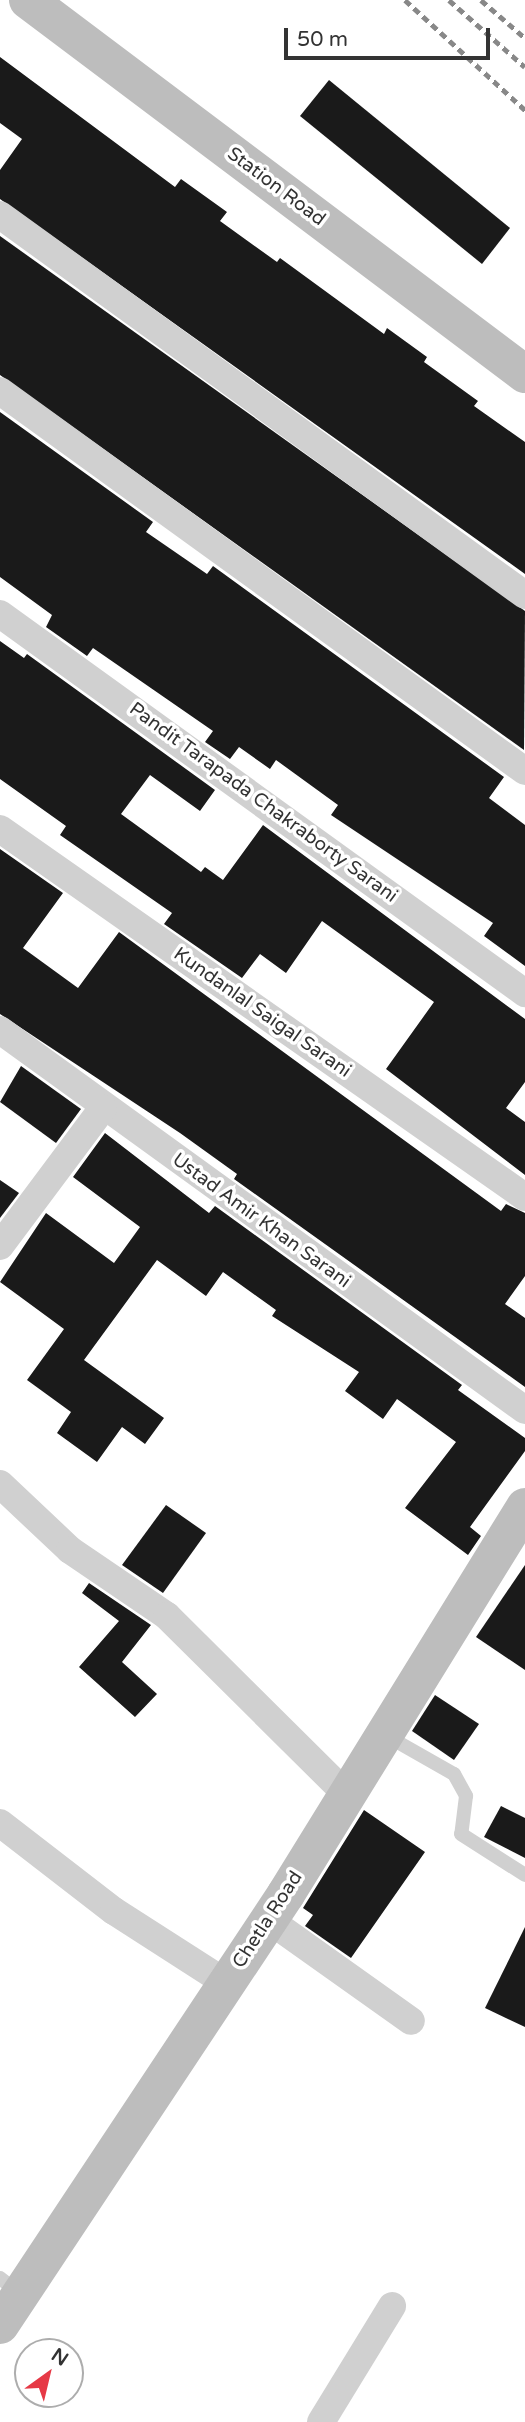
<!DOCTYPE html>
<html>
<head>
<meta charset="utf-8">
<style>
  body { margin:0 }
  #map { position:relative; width:525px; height:2422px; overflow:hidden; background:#fff; font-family:"Varela Round",sans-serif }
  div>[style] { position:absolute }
  .building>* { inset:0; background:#1a1a1a }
  .lane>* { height:14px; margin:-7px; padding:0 7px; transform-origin:7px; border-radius:7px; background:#d0d0d0 }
  .street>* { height:28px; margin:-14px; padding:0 14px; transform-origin:14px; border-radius:14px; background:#d0d0d0 }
  .secondary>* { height:38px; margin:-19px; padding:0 19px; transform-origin:19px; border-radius:19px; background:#bdbdbd }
  .rail>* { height:5px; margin-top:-2.5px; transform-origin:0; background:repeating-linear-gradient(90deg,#888 0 7px,transparent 0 12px) }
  span { translate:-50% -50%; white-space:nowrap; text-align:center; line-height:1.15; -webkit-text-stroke:7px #fff; paint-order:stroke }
  .street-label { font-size:19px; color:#333 }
  .north { position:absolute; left:14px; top:2338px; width:70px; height:70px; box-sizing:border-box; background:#fff; border:2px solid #adadad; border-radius:50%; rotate:34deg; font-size:19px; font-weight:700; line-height:28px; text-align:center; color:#333 }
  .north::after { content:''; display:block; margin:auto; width:24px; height:32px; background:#e63946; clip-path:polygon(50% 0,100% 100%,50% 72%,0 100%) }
  .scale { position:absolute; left:284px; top:28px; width:206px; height:32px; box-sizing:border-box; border:4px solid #333; border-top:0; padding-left:9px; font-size:21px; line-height:24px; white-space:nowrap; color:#333; -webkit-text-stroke:5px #fff; paint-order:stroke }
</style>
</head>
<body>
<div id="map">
  <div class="building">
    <i style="clip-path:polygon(0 57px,175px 187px,181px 179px,227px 212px,220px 221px,277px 262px,280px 258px,384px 334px,387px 328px,427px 357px,424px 362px,478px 401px,474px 406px,525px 442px,525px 574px,0 199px,0 170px,22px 139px,0 123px)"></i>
    <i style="clip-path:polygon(329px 80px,510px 228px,482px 264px,300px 116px)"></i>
    <i style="clip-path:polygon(0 236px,525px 611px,524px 750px,0 375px)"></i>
    <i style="clip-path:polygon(0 412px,153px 522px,146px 532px,207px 574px,213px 566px,504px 777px,489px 798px,525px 825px,525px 966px,484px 936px,493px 923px,331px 815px,338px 805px,276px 760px,270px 769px,239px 747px,230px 759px,205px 742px,213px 731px,93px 648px,87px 656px,46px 627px,52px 615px,0 577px)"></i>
    <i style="clip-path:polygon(0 641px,24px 658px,27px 654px,215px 790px,200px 811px,150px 775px,121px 814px,201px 872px,205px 867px,223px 880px,263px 825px,525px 1019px,525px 1082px,506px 1108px,525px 1122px,525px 1175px,386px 1069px,434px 1002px,322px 921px,286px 973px,260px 954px,242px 978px,164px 924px,172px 913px,60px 835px,66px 826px,0 779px)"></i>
    <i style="clip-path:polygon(0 849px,63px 893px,23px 948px,78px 988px,119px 932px,501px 1211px,506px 1204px,525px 1213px,525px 1276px,505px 1304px,525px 1318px,525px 1387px,234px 1179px,237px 1174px,180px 1133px,0 1014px)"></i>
    <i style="clip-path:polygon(21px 1066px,81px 1109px,56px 1143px,0 1102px)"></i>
    <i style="clip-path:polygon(105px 1133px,209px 1213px,215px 1206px,462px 1385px,458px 1390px,525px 1438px,525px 1451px,470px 1527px,481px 1536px,468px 1555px,405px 1508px,456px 1442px,397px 1399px,383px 1419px,345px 1391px,359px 1372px,272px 1316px,276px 1310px,223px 1272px,206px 1296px,157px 1260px,84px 1360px,164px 1418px,145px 1444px,122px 1427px,97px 1462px,57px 1433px,71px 1412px,27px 1380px,64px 1329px,0 1282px,46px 1213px,114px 1263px,140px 1227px,73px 1177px)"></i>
    <i style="clip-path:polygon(0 1180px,19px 1193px,0 1218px)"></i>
    <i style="clip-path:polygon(166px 1505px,206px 1533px,163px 1593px,122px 1565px)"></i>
    <i style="clip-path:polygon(525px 1565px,525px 1670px,476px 1637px)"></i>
    <i style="clip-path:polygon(89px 1583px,151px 1625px,122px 1662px,157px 1694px,135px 1717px,79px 1667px,119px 1621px,82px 1593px)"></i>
    <i style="clip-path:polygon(435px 1695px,479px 1724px,454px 1760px,412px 1731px)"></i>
    <i style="clip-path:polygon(501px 1806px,525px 1818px,525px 1858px,484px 1837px)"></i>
    <i style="clip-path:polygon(364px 1810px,425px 1852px,351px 1958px,305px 1926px,313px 1915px,303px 1908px)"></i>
    <i style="clip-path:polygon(525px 1927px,525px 2027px,485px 2008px)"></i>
  </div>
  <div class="lane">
    <i style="left:387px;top:1736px;width:77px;rotate:29.6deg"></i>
    <i style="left:454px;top:1774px;width:25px;rotate:61deg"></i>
    <i style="left:466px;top:1796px;width:38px;rotate:97deg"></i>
    <i style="left:461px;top:1834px;width:76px;rotate:32.6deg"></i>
    <i style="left:0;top:2278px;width:24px;rotate:38deg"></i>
  </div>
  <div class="street">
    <i style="left:0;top:215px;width:648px;rotate:35.9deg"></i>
    <i style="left:0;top:391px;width:648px;rotate:35.9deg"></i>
    <i style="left:0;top:614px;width:648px;rotate:35.83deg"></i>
    <i style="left:0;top:829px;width:641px;rotate:35.03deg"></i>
    <i style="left:0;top:1030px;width:648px;rotate:35.9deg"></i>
    <i style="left:0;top:1246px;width:172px;rotate:-53.3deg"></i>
    <i style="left:0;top:1484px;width:96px;rotate:43.3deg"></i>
    <i style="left:70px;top:1550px;width:117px;rotate:34.2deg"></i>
    <i style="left:167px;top:1616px;width:252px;rotate:44.8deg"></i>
    <i style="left:0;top:1823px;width:144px;rotate:37.7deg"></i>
    <i style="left:114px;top:1911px;width:133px;rotate:32.7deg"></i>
    <i style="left:269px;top:1920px;width:174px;rotate:35.4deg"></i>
    <i style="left:321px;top:2422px;width:136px;rotate:-58.5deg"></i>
  </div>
  <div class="secondary">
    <i style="left:28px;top:0;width:622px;rotate:36.96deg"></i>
    <i style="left:0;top:2325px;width:517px;rotate:-56.43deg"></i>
    <i style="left:286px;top:1894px;width:455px;rotate:-58.3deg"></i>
  </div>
  <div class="rail">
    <i style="left:405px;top:0;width:163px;rotate:42.5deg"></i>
    <i style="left:449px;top:0;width:101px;rotate:41.4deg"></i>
    <i style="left:481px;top:0;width:58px;rotate:40.8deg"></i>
  </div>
  <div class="street-label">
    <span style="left:276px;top:187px;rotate:37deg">Station Road</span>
    <span style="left:263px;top:803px;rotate:36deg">Pandit Tarapada Chakraborty Sarani</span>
    <span style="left:262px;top:1013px;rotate:35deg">Kundanlal Saigal Sarani</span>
    <span style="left:261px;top:1221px;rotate:36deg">Ustad Amir Khan Sarani</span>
    <span style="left:268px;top:1920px;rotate:-57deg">Chetla Road</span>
  </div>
  <div class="north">N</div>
  <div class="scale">50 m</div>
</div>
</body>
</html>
